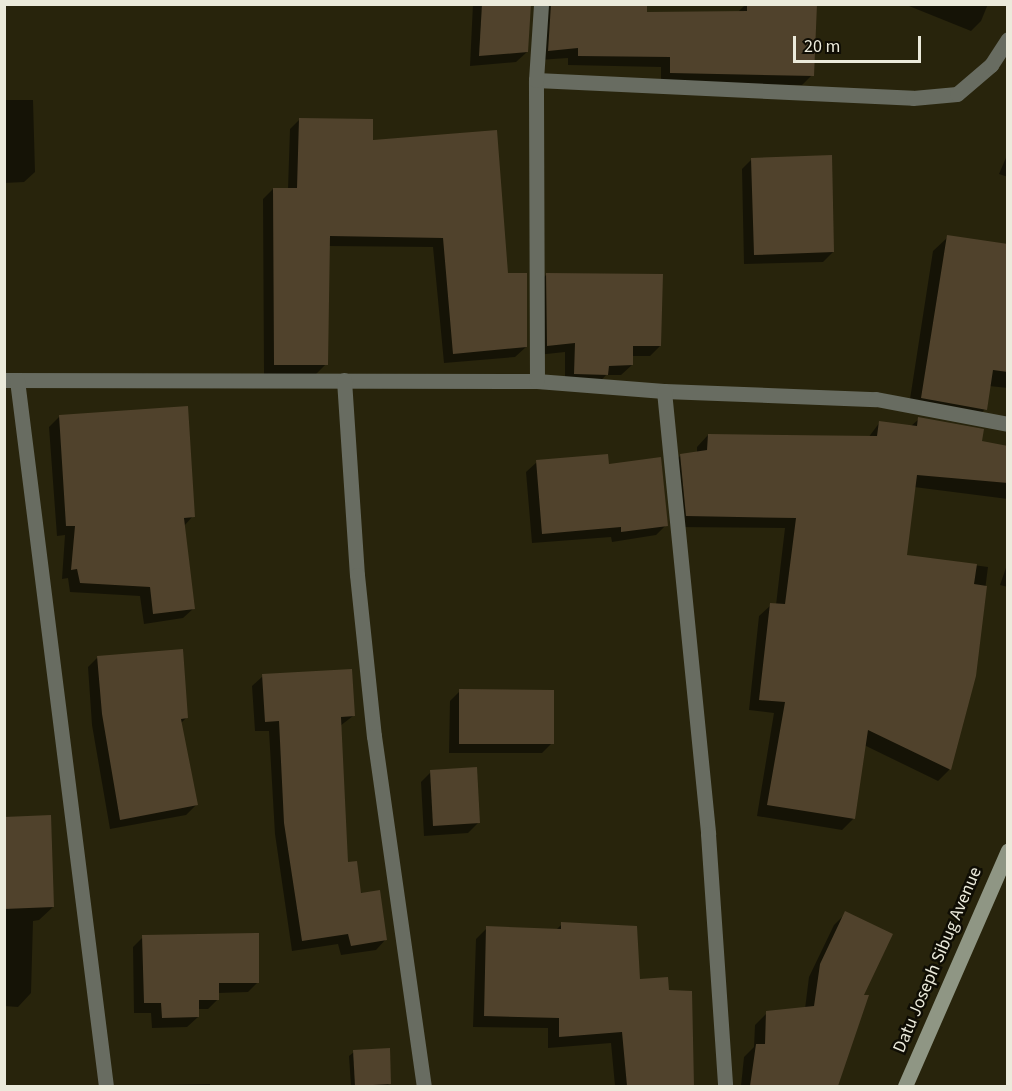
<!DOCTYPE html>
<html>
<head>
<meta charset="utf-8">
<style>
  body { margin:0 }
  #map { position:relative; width:1012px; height:1091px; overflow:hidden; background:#28240c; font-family:"Source Sans 3",sans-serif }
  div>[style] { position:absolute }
  .shadow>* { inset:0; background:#0007 }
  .building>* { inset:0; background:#50422c }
  .street>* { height:15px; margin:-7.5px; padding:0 7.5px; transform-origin:7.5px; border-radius:7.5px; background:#686c61 }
  .secondary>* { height:15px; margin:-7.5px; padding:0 7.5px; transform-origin:7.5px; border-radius:7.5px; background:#8f9684 }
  span { translate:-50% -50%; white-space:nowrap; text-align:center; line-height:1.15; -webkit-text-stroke:5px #0f0d04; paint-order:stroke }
  .street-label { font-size:18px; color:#ebeadb }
  .frame { position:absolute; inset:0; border:6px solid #ebeadb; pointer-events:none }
  .scale { position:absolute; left:793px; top:36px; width:128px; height:27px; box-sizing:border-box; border:3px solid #ebeadb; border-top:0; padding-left:8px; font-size:18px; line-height:21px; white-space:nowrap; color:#ebeadb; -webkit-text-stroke:4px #0f0d04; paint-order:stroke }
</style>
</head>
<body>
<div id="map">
  <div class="shadow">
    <i style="clip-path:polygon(473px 4px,530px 4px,527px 52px,516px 62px,470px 66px)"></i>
    <i style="clip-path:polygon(543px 4px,646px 4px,646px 13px,738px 12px,746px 4px,815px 5px,812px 75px,802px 85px,661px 83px,661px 67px,568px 65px,568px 58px,538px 60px)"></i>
    <i style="clip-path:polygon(904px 4px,988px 4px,981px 21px,971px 31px)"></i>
    <i style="clip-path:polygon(4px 100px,33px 100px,35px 172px,24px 182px,4px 183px)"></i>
    <i style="clip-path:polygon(300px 119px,371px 142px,507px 275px,526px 347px,515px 357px,444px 363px,433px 247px,328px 246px,326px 364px,316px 374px,264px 374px,263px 199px,273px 189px,288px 189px,290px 129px)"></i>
    <i style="clip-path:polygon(1008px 153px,1008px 177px,999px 174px)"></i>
    <i style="clip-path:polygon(752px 159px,833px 252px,823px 262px,744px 264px,742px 169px)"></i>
    <i style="clip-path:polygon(948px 237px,1008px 246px,1008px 388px,989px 386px,985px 409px,971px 424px,908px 412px,933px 251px)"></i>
    <i style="clip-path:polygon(547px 274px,660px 346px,650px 356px,632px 356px,632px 365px,621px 375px,606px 375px,597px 385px,565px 384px,565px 352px,537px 355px,537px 284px)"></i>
    <i style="clip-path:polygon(59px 417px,193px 516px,184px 526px,194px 608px,183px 618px,144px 624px,140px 596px,70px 592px,68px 578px,62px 579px,65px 535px,57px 536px,49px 427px)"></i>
    <i style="clip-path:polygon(919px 419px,980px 442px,1008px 448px,1008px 499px,914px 487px,906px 556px,988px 567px,974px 675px,949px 770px,938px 781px,864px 745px,853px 819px,842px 830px,757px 816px,774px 713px,749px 710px,759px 616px,771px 605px,776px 605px,785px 528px,675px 527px,669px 467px,681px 455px,697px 453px,697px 447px,708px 435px,868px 438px,880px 422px,911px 426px)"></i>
    <i style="clip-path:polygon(537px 462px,608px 466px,666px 525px,656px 535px,612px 542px,611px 537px,532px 543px,526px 472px)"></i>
    <i style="clip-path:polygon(1008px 562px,1008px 587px,1000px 585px)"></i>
    <i style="clip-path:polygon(98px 657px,186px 718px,181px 723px,196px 805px,186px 815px,110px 829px,92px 725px,88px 667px)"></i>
    <i style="clip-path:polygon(263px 676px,353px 716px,340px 726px,346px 864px,386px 939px,376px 950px,341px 955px,338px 944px,292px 951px,275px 834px,269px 731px,255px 731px,252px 686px)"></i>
    <i style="clip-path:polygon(460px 691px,552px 743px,542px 753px,449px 753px,450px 701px)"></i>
    <i style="clip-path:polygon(431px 772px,478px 823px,468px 833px,424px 836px,421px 782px)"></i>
    <i style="clip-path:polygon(4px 818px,53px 907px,39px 920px,33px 921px,31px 993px,18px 1007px,4px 1006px)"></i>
    <i style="clip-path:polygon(846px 913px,861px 996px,867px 997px,837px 1086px,741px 1086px,744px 1057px,754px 1047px,755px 1025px,767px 1013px,805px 1009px,809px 977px,834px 925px)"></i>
    <i style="clip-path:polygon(562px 924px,638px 980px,667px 991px,690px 992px,692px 1086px,615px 1086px,611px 1043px,548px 1048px,548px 1028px,473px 1027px,476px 939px,487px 928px,556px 930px)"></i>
    <i style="clip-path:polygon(143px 937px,258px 982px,248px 992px,218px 993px,218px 999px,208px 1009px,197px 1009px,198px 1017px,187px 1027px,152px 1028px,151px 1013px,134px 1013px,133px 947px)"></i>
    <i style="clip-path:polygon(354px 1052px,390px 1083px,387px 1086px,351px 1086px,349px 1056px)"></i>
    <i style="clip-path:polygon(210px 1084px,210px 1086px,161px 1086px,162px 1085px)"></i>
  </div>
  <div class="building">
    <i style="clip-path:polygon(482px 4px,531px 4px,528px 52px,479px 56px)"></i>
    <i style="clip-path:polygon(551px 4px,647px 4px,647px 12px,747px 11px,747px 4px,817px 4px,814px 76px,670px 73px,670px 57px,578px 56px,578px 48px,548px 51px)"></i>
    <i style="clip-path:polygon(299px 118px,373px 119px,373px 140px,497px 130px,508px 273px,527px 273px,527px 347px,453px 354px,443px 238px,330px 236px,328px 365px,274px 365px,273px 188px,297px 188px)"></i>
    <i style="clip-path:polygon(832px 155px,834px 252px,754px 255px,751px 158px)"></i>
    <i style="clip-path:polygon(947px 235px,1008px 244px,1008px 372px,993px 370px,987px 410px,921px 398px)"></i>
    <i style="clip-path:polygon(546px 273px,663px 274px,661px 346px,633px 346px,633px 365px,609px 366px,608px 375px,574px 374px,575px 343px,547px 346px)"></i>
    <i style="clip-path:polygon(188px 406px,195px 517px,184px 518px,195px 609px,153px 614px,150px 587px,80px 583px,77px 569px,71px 570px,75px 526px,66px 526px,59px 415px)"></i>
    <i style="clip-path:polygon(918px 417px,984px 429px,982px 441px,1008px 446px,1008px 483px,917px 475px,907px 555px,977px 564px,974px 584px,987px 586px,976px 676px,951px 770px,868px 730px,855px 819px,767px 805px,785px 702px,759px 700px,770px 603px,785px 604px,796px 518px,686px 516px,680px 454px,707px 450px,708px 434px,877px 436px,879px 421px,917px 426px)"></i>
    <i style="clip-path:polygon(608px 454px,609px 464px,661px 457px,668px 526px,621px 532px,621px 527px,542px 534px,536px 460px)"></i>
    <i style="clip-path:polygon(183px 649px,188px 718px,181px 719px,198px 805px,120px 820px,102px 714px,97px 656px)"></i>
    <i style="clip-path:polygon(352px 669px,355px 716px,341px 717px,348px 862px,357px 861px,361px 893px,380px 890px,387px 940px,351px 946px,348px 934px,302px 941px,284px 823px,279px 721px,265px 722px,262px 674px)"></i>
    <i style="clip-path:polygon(459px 689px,554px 690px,554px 744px,459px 744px)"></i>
    <i style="clip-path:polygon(477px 767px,480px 823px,433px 826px,430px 770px)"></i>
    <i style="clip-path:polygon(51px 815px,54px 907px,4px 909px,4px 817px)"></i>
    <i style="clip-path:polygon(845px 911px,893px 934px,864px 995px,869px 995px,838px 1086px,750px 1086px,756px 1044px,765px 1044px,766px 1011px,814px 1006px,820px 964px)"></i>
    <i style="clip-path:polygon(561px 922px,637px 926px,640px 979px,668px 977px,669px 990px,692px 991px,694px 1086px,627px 1086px,622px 1032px,559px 1037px,559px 1018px,484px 1016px,486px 926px,561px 929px)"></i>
    <i style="clip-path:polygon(259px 933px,259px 983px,219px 983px,219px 1000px,199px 1000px,199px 1017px,162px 1018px,161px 1003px,144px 1003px,142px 935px)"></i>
    <i style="clip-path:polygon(390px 1048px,391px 1084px,355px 1086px,353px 1050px)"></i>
  </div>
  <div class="street">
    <i style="left:536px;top:80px;width:377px;rotate:2.7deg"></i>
    <i style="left:913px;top:98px;width:44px;rotate:-5.2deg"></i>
    <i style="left:957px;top:94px;width:45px;rotate:-40.5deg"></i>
    <i style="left:991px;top:65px;width:31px;rotate:-57deg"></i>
    <i style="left:4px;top:380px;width:533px;rotate:0.11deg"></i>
    <i style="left:537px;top:381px;width:127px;rotate:4.5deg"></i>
    <i style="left:664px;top:391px;width:212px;rotate:2.2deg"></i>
    <i style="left:876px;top:399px;width:134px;rotate:10.7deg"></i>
    <i style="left:17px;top:380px;width:712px;rotate:82.82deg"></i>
    <i style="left:344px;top:380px;width:195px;rotate:86.2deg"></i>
    <i style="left:357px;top:575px;width:162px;rotate:84deg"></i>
    <i style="left:374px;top:736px;width:354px;rotate:81.9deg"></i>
    <i style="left:537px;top:381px;width:301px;rotate:-90.2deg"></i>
    <i style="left:536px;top:80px;width:76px;rotate:-86.2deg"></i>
    <i style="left:664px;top:391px;width:445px;rotate:84.3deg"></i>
    <i style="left:708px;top:834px;width:253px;rotate:86.1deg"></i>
  </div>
  <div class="secondary">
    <i style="left:905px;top:1086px;width:257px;rotate:-66.4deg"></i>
  </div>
  <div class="street-label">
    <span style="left:938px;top:960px;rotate:-67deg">Datu Joseph Sibug Avenue</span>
  </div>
  <div class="frame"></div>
  <div class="scale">20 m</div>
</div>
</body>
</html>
